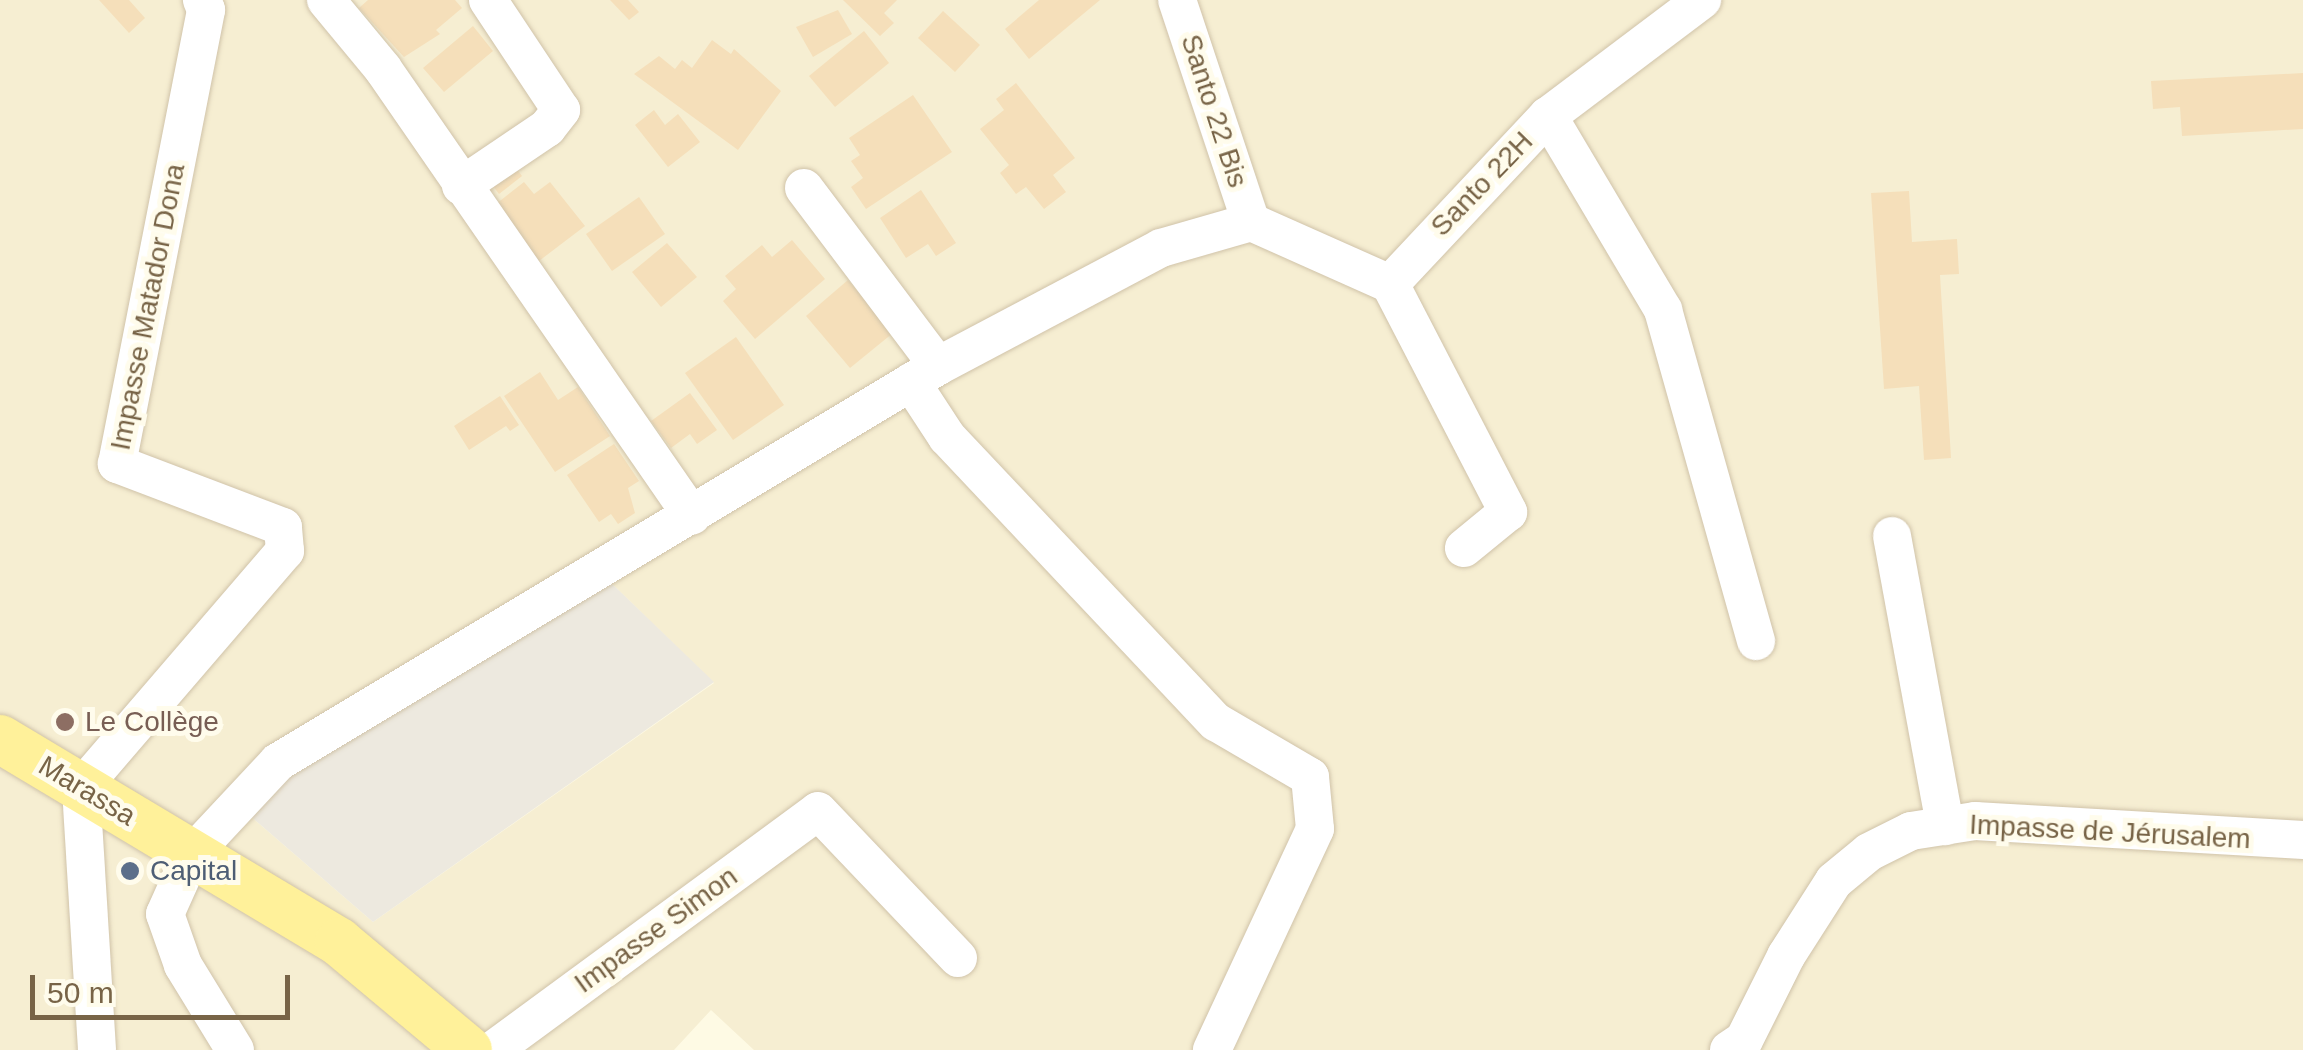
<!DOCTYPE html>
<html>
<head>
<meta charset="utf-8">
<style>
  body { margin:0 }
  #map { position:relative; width:2303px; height:1050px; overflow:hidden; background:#fefae4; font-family:Helvetica,sans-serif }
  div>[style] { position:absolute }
  .residential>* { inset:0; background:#f6eed2 }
  .industrial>* { inset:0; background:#ede9df }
  .building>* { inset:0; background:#f5dfba }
  .roads { filter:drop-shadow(0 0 2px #d0c3a9) drop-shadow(0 0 2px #d0c3a9) }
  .minor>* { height:38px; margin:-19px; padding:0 19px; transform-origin:19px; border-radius:19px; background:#fff }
  .major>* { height:48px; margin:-24px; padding:0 24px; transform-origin:24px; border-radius:24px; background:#fff19a }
  .dots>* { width:28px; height:28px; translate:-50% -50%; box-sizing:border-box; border:5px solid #fffcec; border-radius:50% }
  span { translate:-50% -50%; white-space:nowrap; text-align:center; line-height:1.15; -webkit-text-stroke:10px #fffcec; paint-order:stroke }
  .street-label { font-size:28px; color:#786447 }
  .education-label { font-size:28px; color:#785e54 }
  .left { translate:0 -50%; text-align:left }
  .service-label { font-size:28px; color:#4e5e75 }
  .scale { position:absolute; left:30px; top:975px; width:260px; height:45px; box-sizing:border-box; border:5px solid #786447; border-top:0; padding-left:12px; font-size:30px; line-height:35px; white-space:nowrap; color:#786447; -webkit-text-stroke:8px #fffcec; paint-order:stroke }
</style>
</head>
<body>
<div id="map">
  <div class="residential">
    <i style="clip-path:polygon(evenodd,0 0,2303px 0,2303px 1050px,754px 1050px,711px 1010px,674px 1050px,0 1050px,0 0,604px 576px,714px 683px,373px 922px,248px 814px,604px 576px)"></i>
  </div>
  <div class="industrial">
    <i style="clip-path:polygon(604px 576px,714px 682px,373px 922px,248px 814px,309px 750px)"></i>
  </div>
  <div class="building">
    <i style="clip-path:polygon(99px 0,129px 0,145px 18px,129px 33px)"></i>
    <i style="clip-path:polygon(368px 0,455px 0,462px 8px,436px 30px,440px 34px,404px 57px,359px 8px)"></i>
    <i style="clip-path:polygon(610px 0,628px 0,639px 12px,629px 20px)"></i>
    <i style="clip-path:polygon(843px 0,897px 0,884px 13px,894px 23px,880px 36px)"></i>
    <i style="clip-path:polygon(1039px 0,1100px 0,1029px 59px,1005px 29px)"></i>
    <i style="clip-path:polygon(838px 10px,852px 34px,813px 57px,796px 27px)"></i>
    <i style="clip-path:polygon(943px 11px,980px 45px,955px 72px,918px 38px)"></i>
    <i style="clip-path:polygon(473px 26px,493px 51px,444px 92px,423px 68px)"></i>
    <i style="clip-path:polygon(864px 31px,889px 63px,835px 107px,809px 76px)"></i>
    <i style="clip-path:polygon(712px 40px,731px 54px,734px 49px,781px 91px,738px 150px,634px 74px,659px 56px,675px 69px,682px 60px,692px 68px)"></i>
    <i style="clip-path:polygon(2303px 73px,2303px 129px,2182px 136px,2180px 107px,2153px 109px,2151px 81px)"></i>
    <i style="clip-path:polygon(1016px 83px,1075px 158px,1053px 175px,1066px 192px,1044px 209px,1026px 187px,1016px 194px,1000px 173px,1009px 165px,980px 129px,1004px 110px,996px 99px)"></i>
    <i style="clip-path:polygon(913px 95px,952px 152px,866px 209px,851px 187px,863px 178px,851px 161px,860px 155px,849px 138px)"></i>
    <i style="clip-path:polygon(654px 110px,665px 125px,678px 114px,700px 142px,668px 167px,635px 125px)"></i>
    <i style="clip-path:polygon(510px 160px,522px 176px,499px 194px,487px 178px)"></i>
    <i style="clip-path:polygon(524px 182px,534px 194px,550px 182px,585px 226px,535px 264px,496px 204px)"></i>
    <i style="clip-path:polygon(921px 190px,956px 243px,936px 256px,928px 244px,906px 258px,880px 218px)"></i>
    <i style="clip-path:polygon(1909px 191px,1912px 242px,1957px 239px,1959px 274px,1940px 275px,1951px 458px,1924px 460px,1919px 386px,1884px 389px,1871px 193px)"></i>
    <i style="clip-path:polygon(639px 197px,665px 234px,612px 271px,586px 234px)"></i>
    <i style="clip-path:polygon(792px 240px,825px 279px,755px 339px,723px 301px,736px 289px,725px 276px,762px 245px,772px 257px)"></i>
    <i style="clip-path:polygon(667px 243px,697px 277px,661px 307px,632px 272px)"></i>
    <i style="clip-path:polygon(848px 280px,893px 333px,850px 368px,806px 316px)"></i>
    <i style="clip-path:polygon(736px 337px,784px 405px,733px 440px,685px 373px)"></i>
    <i style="clip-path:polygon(540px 372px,558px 400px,578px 387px,610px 436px,555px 472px,504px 396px)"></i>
    <i style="clip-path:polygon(690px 393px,717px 430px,697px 444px,690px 434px,671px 448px,651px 421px)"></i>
    <i style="clip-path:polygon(500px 396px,519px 425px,510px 431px,506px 426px,469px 450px,454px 426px)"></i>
    <i style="clip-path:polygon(614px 444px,639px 481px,628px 488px,635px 513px,618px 524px,611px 514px,599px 522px,567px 475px)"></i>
  </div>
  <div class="roads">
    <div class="minor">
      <i style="left:326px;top:0;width:89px;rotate:50.4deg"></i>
      <i style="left:383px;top:69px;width:543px;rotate:55.34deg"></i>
      <i style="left:1177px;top:0;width:234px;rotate:71.6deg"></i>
      <i style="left:1548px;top:116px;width:226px;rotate:59.3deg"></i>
      <i style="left:1663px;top:310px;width:344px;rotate:74.3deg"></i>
      <i style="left:461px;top:186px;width:104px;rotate:-34deg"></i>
      <i style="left:547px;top:128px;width:23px;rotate:-52deg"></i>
      <i style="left:561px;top:110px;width:132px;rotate:-123.6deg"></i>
      <i style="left:804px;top:188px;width:223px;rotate:53deg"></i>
      <i style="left:1251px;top:222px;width:152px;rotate:24deg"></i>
      <i style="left:1390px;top:284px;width:231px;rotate:-46.8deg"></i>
      <i style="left:1548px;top:116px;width:193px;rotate:-37deg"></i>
      <i style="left:1390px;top:284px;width:257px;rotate:62.6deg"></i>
      <i style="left:1508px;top:512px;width:57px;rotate:140.7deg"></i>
      <i style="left:911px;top:382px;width:66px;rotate:56.8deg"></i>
      <i style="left:947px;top:437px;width:392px;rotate:46.7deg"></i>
      <i style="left:1216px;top:722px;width:109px;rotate:30.3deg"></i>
      <i style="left:1310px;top:777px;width:52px;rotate:84.5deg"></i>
      <i style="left:1315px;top:829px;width:244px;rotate:115deg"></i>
      <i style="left:1892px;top:536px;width:295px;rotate:79.6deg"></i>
      <i style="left:97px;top:1050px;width:262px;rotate:-93.5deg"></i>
      <i style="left:81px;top:788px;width:313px;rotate:-49.3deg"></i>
      <i style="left:285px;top:551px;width:24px;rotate:-95deg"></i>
      <i style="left:283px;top:527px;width:178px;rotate:-159.2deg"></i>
      <i style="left:117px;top:464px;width:463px;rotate:-78.9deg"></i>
      <i style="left:206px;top:10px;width:11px;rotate:-112deg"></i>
      <i style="left:235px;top:1050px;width:100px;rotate:-121.5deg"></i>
      <i style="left:183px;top:965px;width:54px;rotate:-109.4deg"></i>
      <i style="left:165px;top:914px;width:66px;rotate:-65.8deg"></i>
      <i style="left:192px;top:854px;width:126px;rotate:-46.9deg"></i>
      <i style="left:278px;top:762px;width:770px;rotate:-30.96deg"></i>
      <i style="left:938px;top:366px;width:252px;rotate:-27.9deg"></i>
      <i style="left:1161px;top:248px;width:94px;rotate:-16.1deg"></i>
      <i style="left:493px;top:1050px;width:403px;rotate:-36.3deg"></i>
      <i style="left:818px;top:811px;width:203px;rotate:46.4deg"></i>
      <i style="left:1729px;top:1050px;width:18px;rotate:-34deg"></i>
      <i style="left:1744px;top:1040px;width:94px;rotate:-63.4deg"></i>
      <i style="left:1786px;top:956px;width:89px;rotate:-57.4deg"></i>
      <i style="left:1834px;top:881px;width:45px;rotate:-39.6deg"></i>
      <i style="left:1869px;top:852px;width:47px;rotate:-26.6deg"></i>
      <i style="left:1911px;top:831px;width:65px;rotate:-8.9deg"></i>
      <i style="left:1975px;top:821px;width:329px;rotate:3.3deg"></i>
    </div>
    <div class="major">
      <i style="left:0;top:739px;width:395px;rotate:30.9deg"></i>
      <i style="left:339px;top:942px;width:168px;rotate:39.9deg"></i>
    </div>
  </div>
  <div class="dots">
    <i style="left:65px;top:722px;background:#8d6e63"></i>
    <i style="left:130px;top:871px;background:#5c6f8a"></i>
  </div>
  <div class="street-label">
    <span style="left:1214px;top:111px;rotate:72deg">Santo 22 Bis</span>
    <span style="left:1482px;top:184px;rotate:-46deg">Santo 22H</span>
    <span style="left:148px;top:307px;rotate:-79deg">Impasse Matador Dona</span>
    <span style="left:87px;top:791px;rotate:31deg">Marassa</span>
    <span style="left:2110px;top:832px;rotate:3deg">Impasse de Jérusalem</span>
    <span style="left:656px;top:930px;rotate:-36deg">Impasse Simon</span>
  </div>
  <div class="education-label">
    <span class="left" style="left:85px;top:722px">Le Collège</span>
  </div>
  <div class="service-label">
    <span class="left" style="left:150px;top:871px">Capital</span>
  </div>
  <div class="scale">50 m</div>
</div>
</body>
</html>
